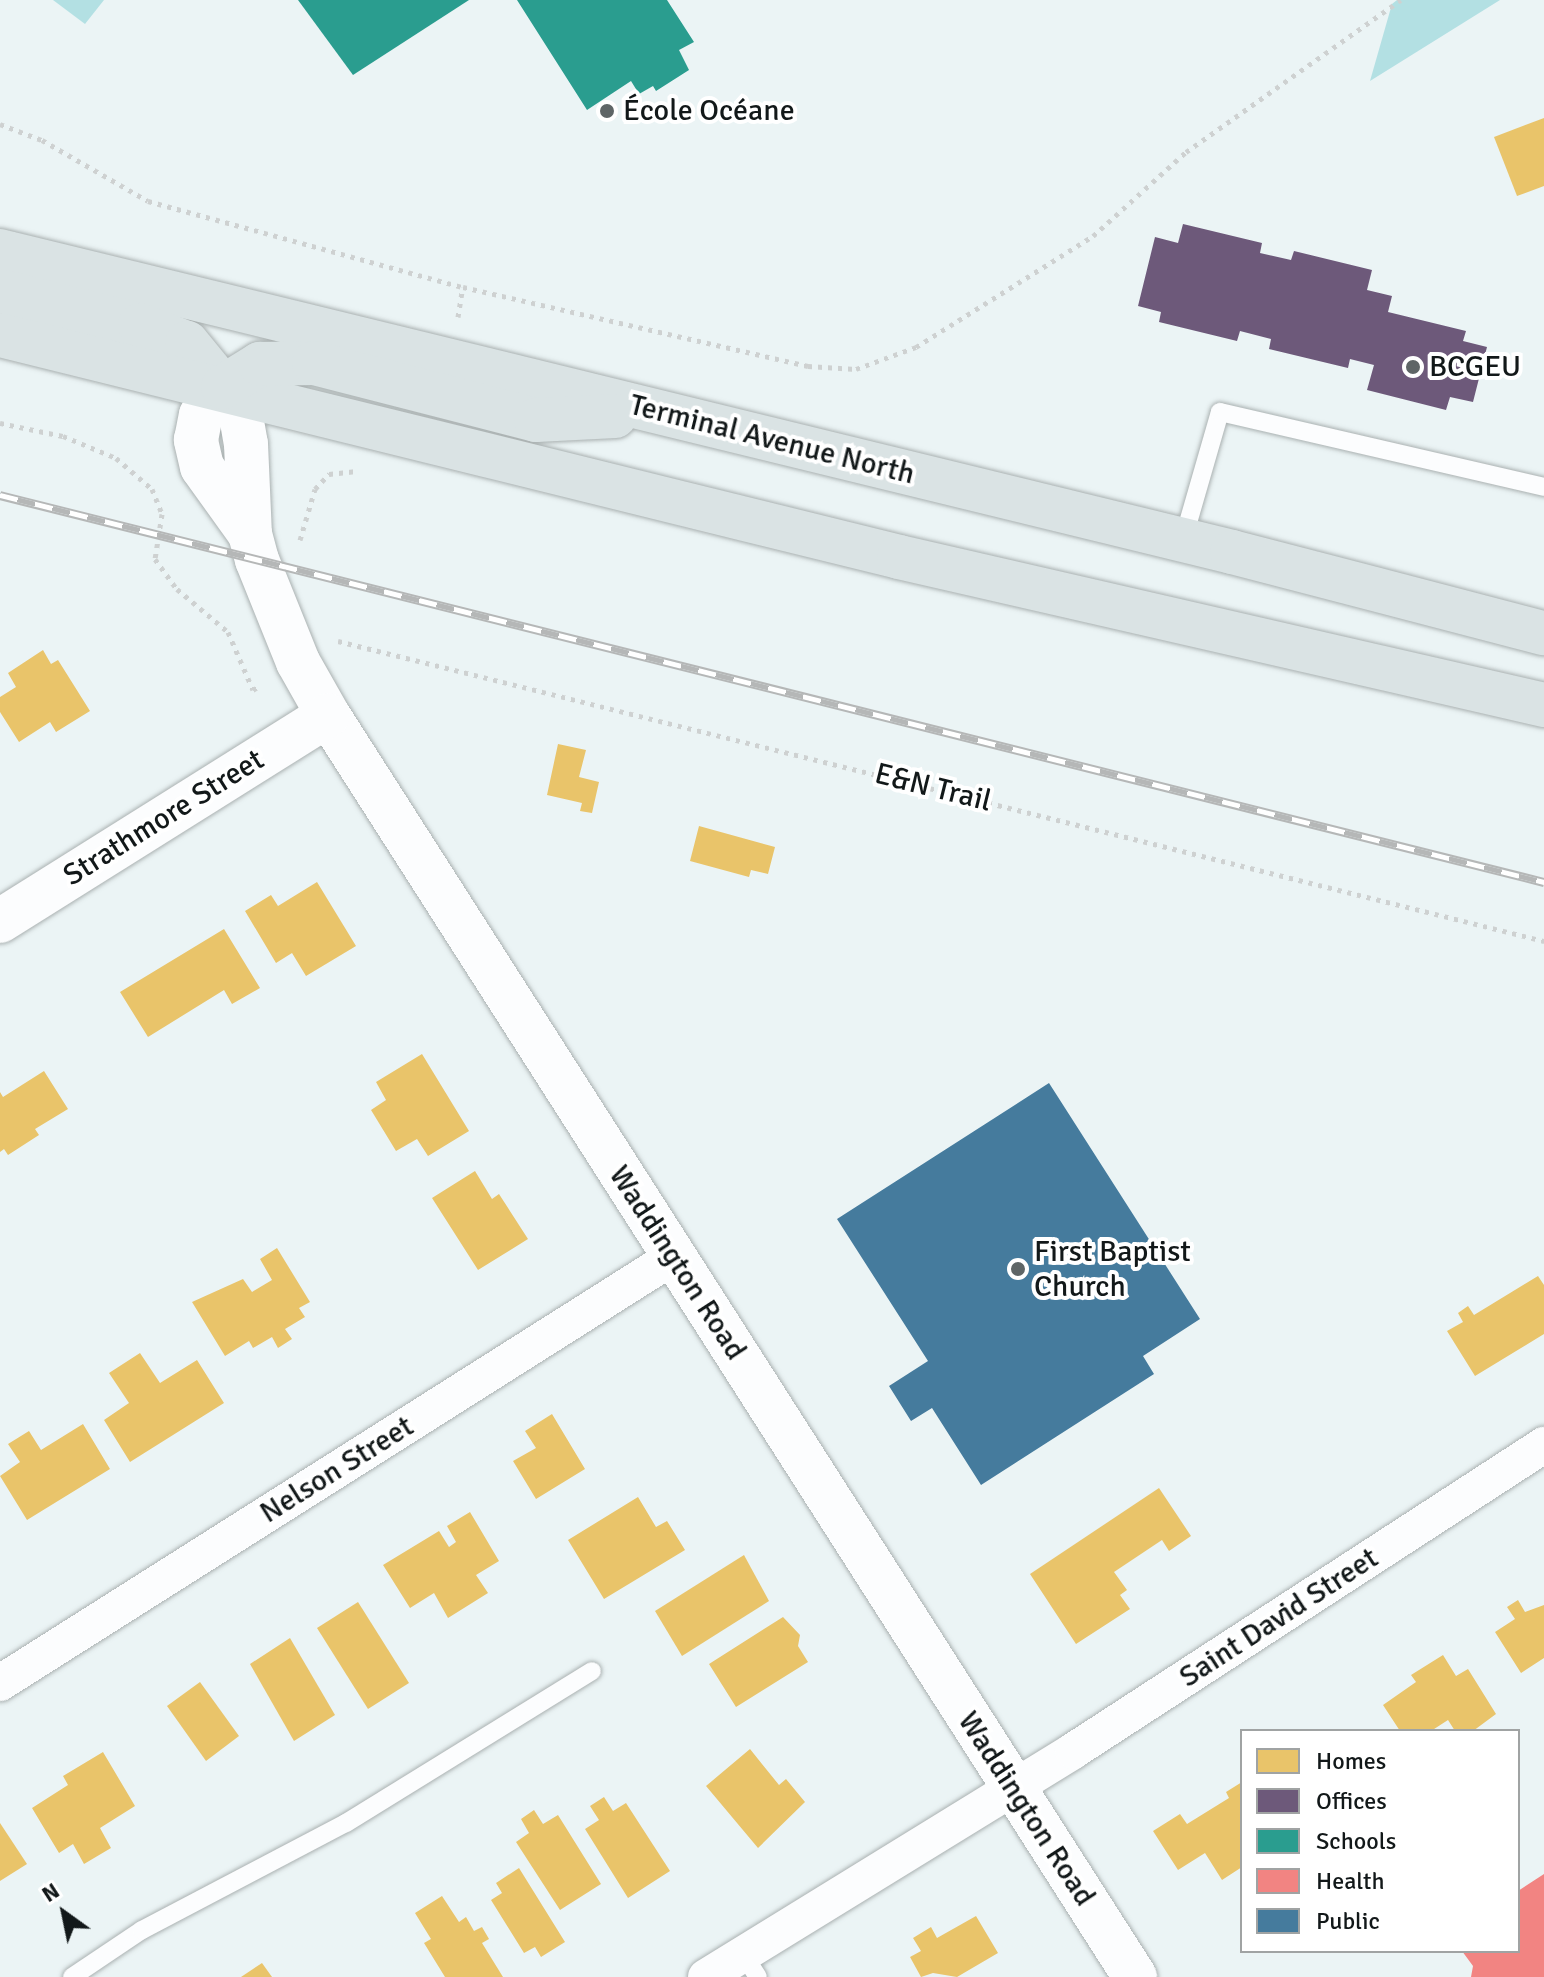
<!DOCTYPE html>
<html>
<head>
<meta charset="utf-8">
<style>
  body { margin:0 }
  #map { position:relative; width:1544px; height:1977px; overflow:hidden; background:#ebf4f5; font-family:Signika,sans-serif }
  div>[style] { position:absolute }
  .green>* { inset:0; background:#b3e0e3 }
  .homes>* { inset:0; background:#e9c46a }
  .offices>* { inset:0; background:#6d597a }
  .schools>* { inset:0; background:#2a9d8f }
  .health>* { inset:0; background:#f28482 }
  .public>* { inset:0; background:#457b9d }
  .path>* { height:5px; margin-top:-2.5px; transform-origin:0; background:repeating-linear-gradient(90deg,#ced1d1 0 4px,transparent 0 10px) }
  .roads { filter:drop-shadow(0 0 2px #aab1b1) drop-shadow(0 0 2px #aab1b1) }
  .service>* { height:18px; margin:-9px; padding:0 9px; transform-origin:9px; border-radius:9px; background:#fcfdfe }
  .minor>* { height:36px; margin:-18px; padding:0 18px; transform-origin:18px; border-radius:18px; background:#fcfdfe }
  .tertiary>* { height:44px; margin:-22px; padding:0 22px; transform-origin:22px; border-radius:22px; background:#fcfdfe }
  .primary>* { height:44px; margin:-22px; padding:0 22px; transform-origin:22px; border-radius:22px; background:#dae3e4 }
  .rail>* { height:9px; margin-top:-4.5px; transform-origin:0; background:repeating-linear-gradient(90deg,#fff 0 18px,#b5b7b7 0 36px); box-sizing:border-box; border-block:2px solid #b5b7b7 }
  .dots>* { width:22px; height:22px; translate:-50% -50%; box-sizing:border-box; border:4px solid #fff; border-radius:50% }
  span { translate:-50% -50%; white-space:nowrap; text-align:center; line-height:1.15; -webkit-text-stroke:8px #fff; paint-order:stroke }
  .poi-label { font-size:30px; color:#121819 }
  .left { translate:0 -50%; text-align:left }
  .street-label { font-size:30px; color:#121819 }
  .legend { position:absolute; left:1240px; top:1729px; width:280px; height:224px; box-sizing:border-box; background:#fff; border:2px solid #a0a3a3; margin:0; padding:10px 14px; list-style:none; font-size:24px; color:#121819 }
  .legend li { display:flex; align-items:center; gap:16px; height:40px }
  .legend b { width:40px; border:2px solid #a0a3a3 }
  .north { position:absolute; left:24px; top:1873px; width:80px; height:80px; -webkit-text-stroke:6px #fff; paint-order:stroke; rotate:327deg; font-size:22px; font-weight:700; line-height:32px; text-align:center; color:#121819 }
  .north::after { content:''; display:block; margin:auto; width:28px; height:36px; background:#121819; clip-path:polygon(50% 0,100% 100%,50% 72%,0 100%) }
</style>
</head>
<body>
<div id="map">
  <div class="green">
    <i style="clip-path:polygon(53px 0,104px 0,85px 24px)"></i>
    <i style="clip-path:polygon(1397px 0,1500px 0,1370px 81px,1392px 4px)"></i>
  </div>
  <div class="homes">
    <i style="clip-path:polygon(1544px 118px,1544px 186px,1517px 196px,1494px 137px)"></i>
    <i style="clip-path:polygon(43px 650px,51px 664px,58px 660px,90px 711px,56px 732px,50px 722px,19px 742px,0 712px,0 697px,16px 687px,8px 673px)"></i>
    <i style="clip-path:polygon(558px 744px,586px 750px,579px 777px,599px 782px,592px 813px,580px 811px,582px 803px,547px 795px)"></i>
    <i style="clip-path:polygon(699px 826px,775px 847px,768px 874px,751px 870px,749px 877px,690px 861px)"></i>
    <i style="clip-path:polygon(317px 882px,356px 946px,306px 976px,292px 953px,276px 963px,245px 911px,271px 895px,278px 906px)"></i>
    <i style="clip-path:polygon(224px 929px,260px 988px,232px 1004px,224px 990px,148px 1037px,120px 992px)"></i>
    <i style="clip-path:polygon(422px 1054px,469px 1131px,428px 1156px,417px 1139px,396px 1151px,371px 1110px,386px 1100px,376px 1082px)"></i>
    <i style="clip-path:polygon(44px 1071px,68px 1109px,35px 1129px,39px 1135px,8px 1155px,4px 1149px,0 1152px,0 1092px,3px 1097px)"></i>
    <i style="clip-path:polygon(475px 1171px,492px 1199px,499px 1194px,528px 1239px,478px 1270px,432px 1198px)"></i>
    <i style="clip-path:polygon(277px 1248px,310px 1302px,299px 1308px,305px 1317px,285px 1329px,292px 1339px,278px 1348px,272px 1337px,253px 1348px,249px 1341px,225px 1356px,192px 1302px,243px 1279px,252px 1292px,272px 1280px,260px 1259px)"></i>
    <i style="clip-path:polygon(1538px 1276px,1544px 1285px,1544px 1334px,1475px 1376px,1447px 1331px,1463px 1322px,1458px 1313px,1468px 1306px,1474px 1315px)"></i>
    <i style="clip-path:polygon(140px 1353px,160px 1383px,197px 1360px,224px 1403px,130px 1462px,104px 1420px,129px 1403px,109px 1373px)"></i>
    <i style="clip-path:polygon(552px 1414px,585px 1469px,536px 1499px,513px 1461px,536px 1448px,525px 1431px)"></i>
    <i style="clip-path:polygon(83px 1424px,110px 1469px,27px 1520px,0 1476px,20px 1462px,8px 1444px,29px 1431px,41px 1450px)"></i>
    <i style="clip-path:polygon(1159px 1488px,1191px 1536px,1169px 1551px,1162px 1540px,1114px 1572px,1127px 1590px,1120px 1595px,1130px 1609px,1076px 1644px,1030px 1574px)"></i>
    <i style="clip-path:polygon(638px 1497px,656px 1527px,667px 1521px,685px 1550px,604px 1599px,568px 1540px)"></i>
    <i style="clip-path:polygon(470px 1512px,499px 1561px,476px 1575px,488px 1593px,448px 1618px,434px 1593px,410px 1608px,383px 1565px,439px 1531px,449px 1547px,456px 1542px,447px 1526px)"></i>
    <i style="clip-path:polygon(744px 1555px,769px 1601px,682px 1656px,655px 1611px)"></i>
    <i style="clip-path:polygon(1518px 1600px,1525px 1612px,1544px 1605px,1544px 1658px,1521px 1673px,1495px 1632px,1515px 1619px,1507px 1607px)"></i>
    <i style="clip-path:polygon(358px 1602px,409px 1683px,368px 1709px,317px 1628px)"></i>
    <i style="clip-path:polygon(783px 1617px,800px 1635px,798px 1646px,808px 1662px,736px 1707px,709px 1664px)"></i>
    <i style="clip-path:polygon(290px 1638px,335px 1715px,294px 1741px,250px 1664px)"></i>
    <i style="clip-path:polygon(1443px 1655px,1456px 1676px,1468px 1669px,1496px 1714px,1473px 1731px,1455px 1731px,1448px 1720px,1431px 1731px,1400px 1731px,1383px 1705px,1416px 1682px,1411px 1675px)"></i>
    <i style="clip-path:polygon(200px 1682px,239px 1736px,206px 1761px,167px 1706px)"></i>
    <i style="clip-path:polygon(750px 1749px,779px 1785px,786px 1779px,805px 1802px,758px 1848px,706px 1786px)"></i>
    <i style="clip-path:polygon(103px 1752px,135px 1806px,100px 1828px,111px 1848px,84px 1864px,73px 1844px,59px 1853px,32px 1808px,68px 1785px,63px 1776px)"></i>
    <i style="clip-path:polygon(1242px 1782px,1242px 1867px,1222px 1880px,1205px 1853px,1178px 1870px,1153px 1831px,1180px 1814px,1187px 1824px,1229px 1798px,1226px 1792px)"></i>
    <i style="clip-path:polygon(604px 1797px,613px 1811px,626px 1803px,670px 1871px,628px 1898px,585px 1829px,599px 1820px,590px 1806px)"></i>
    <i style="clip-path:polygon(534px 1810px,543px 1824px,558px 1815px,601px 1884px,560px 1910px,516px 1842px,529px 1833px,521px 1819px)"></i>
    <i style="clip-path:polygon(0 1823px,27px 1864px,0 1881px)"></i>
    <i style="clip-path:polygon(519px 1868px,565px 1942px,541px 1957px,535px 1947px,524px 1953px,491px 1900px,502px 1893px,496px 1883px)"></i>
    <i style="clip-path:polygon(442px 1896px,459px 1922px,466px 1917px,474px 1931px,482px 1927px,489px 1939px,482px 1943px,503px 1977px,445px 1977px,424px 1943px,431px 1939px,415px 1913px)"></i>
    <i style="clip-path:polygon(976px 1916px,998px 1953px,957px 1977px,933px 1973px,921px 1977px,910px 1957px,921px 1951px,913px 1938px,931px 1927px,937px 1938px)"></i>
    <i style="clip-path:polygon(262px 1963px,272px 1977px,241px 1977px)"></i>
  </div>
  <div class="offices">
    <i style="clip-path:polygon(1183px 224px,1262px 243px,1260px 253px,1291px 260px,1294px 251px,1372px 270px,1367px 290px,1392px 296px,1388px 312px,1466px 331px,1463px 341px,1487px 347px,1473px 402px,1450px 397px,1446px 410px,1367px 390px,1374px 365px,1350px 359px,1348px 368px,1269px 349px,1271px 339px,1240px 331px,1237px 341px,1159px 322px,1161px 312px,1138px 306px,1155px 237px,1178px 243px)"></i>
  </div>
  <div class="schools">
    <i style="clip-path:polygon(298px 0,469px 0,353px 75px)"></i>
    <i style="clip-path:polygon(517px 0,667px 0,694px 42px,679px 50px,689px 70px,656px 91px,653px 86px,639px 94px,631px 81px,587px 110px)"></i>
  </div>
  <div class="health">
    <i style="clip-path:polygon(1544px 1874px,1544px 1977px,1471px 1977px,1473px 1966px,1462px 1951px,1518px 1951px,1518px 1891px)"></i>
  </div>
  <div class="public">
    <i style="clip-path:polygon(1049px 1083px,1200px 1319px,1143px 1356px,1154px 1374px,981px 1485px,932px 1408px,911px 1421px,889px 1386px,928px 1361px,837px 1219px)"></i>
  </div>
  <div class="path">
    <i style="left:0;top:124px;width:45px;rotate:20.9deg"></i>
    <i style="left:42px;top:140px;width:122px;rotate:29.9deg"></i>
    <i style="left:148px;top:201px;width:327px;rotate:15.3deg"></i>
    <i style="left:463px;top:287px;width:354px;rotate:12.9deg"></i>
    <i style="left:808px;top:366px;width:48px;rotate:3.6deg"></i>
    <i style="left:856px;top:369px;width:64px;rotate:-20.1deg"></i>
    <i style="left:916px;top:347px;width:209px;rotate:-32.1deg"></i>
    <i style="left:1093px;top:236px;width:125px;rotate:-42.1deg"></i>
    <i style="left:1186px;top:152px;width:263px;rotate:-35.3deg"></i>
    <i style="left:458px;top:317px;width:30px;rotate:-81deg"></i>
    <i style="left:0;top:423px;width:64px;rotate:11.7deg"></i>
    <i style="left:63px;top:436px;width:57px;rotate:22.5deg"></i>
    <i style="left:116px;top:458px;width:48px;rotate:40.7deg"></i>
    <i style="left:152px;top:489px;width:27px;rotate:68deg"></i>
    <i style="left:162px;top:514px;width:46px;rotate:98.8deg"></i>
    <i style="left:155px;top:559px;width:37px;rotate:54deg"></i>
    <i style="left:177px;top:589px;width:67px;rotate:40.1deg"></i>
    <i style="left:228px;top:632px;width:63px;rotate:66.7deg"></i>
    <i style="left:253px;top:690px;width:9px;rotate:-32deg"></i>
    <i style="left:300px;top:540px;width:53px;rotate:-73.6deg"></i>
    <i style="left:315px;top:489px;width:21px;rotate:-47deg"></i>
    <i style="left:329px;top:474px;width:28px;rotate:-6deg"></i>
    <i style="left:338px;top:641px;width:1243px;rotate:13.97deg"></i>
  </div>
  <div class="roads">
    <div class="service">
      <i style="left:1183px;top:540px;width:133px;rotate:-73.9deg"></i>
      <i style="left:1220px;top:412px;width:333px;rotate:13deg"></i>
      <i style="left:743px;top:1954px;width:27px;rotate:57deg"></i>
      <i style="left:72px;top:1977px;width:84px;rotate:-33.9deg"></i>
      <i style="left:142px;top:1930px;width:230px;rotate:-27.7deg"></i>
      <i style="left:346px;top:1823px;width:289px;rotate:-31.7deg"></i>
    </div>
    <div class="minor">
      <i style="left:0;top:1683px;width:796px;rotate:-32.33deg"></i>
      <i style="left:706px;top:1977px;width:431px;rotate:-31.6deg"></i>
      <i style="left:1073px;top:1751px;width:562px;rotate:-33.01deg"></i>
    </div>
    <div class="tertiary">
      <i style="left:250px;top:534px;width:82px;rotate:-125.6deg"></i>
      <i style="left:202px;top:467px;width:28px;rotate:-103deg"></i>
      <i style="left:196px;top:440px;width:25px;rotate:-79deg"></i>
      <i style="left:201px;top:415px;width:36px;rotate:-52deg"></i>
      <i style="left:223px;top:387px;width:34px;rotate:58deg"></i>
      <i style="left:241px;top:416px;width:28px;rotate:80deg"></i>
      <i style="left:246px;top:444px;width:90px;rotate:87.5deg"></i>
      <i style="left:250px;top:534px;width:27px;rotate:75deg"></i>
      <i style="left:257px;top:560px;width:110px;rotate:68.1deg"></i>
      <i style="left:298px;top:662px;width:61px;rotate:60.5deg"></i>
      <i style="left:328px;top:715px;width:1498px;rotate:57.4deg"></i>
      <i style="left:0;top:921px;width:387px;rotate:-32.1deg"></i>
    </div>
    <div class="primary">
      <i style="left:0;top:251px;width:1268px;rotate:13.73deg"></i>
      <i style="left:1232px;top:552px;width:322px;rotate:14.6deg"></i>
      <i style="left:0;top:291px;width:144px;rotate:13.7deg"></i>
      <i style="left:140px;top:325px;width:50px;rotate:21deg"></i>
      <i style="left:187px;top:343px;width:57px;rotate:50.7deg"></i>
      <i style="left:0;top:335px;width:926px;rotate:13.87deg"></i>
      <i style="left:899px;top:557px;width:662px;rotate:12.92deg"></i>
      <i style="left:223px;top:387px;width:44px;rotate:-31.9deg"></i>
      <i style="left:260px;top:364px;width:54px;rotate:-1.1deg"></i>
      <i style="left:314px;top:363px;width:229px;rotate:14.4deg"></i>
      <i style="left:536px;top:420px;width:79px;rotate:-2.9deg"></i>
    </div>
  </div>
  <div class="rail">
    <i style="left:0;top:495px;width:1592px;rotate:14.07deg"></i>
  </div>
  <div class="dots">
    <i style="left:607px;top:111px;background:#5e6566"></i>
    <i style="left:1413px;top:367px;background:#5e6566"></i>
    <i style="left:1018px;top:1269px;background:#5e6566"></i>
  </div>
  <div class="poi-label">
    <span class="left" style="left:623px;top:111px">École Océane</span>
    <span class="left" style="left:1429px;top:367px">BCGEU</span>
    <span class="left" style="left:1034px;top:1269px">First Baptist<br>Church</span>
  </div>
  <div class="street-label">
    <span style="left:772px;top:440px;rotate:14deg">Terminal Avenue North</span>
    <span style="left:933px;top:788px;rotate:14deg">E&amp;N Trail</span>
    <span style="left:164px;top:818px;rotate:-32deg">Strathmore Street</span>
    <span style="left:677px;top:1263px;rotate:57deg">Waddington Road</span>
    <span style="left:337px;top:1470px;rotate:-32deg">Nelson Street</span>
    <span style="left:1279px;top:1618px;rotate:-33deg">Saint David Street</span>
    <span style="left:1026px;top:1809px;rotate:57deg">Waddington Road</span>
  </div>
  <ul class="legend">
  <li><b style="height:22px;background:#e9c46a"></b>Homes</li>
  <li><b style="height:22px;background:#6d597a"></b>Offices</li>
  <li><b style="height:22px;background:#2a9d8f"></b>Schools</li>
  <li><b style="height:22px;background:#f28482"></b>Health</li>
  <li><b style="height:22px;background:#457b9d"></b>Public</li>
  </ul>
  <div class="north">N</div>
</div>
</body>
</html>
